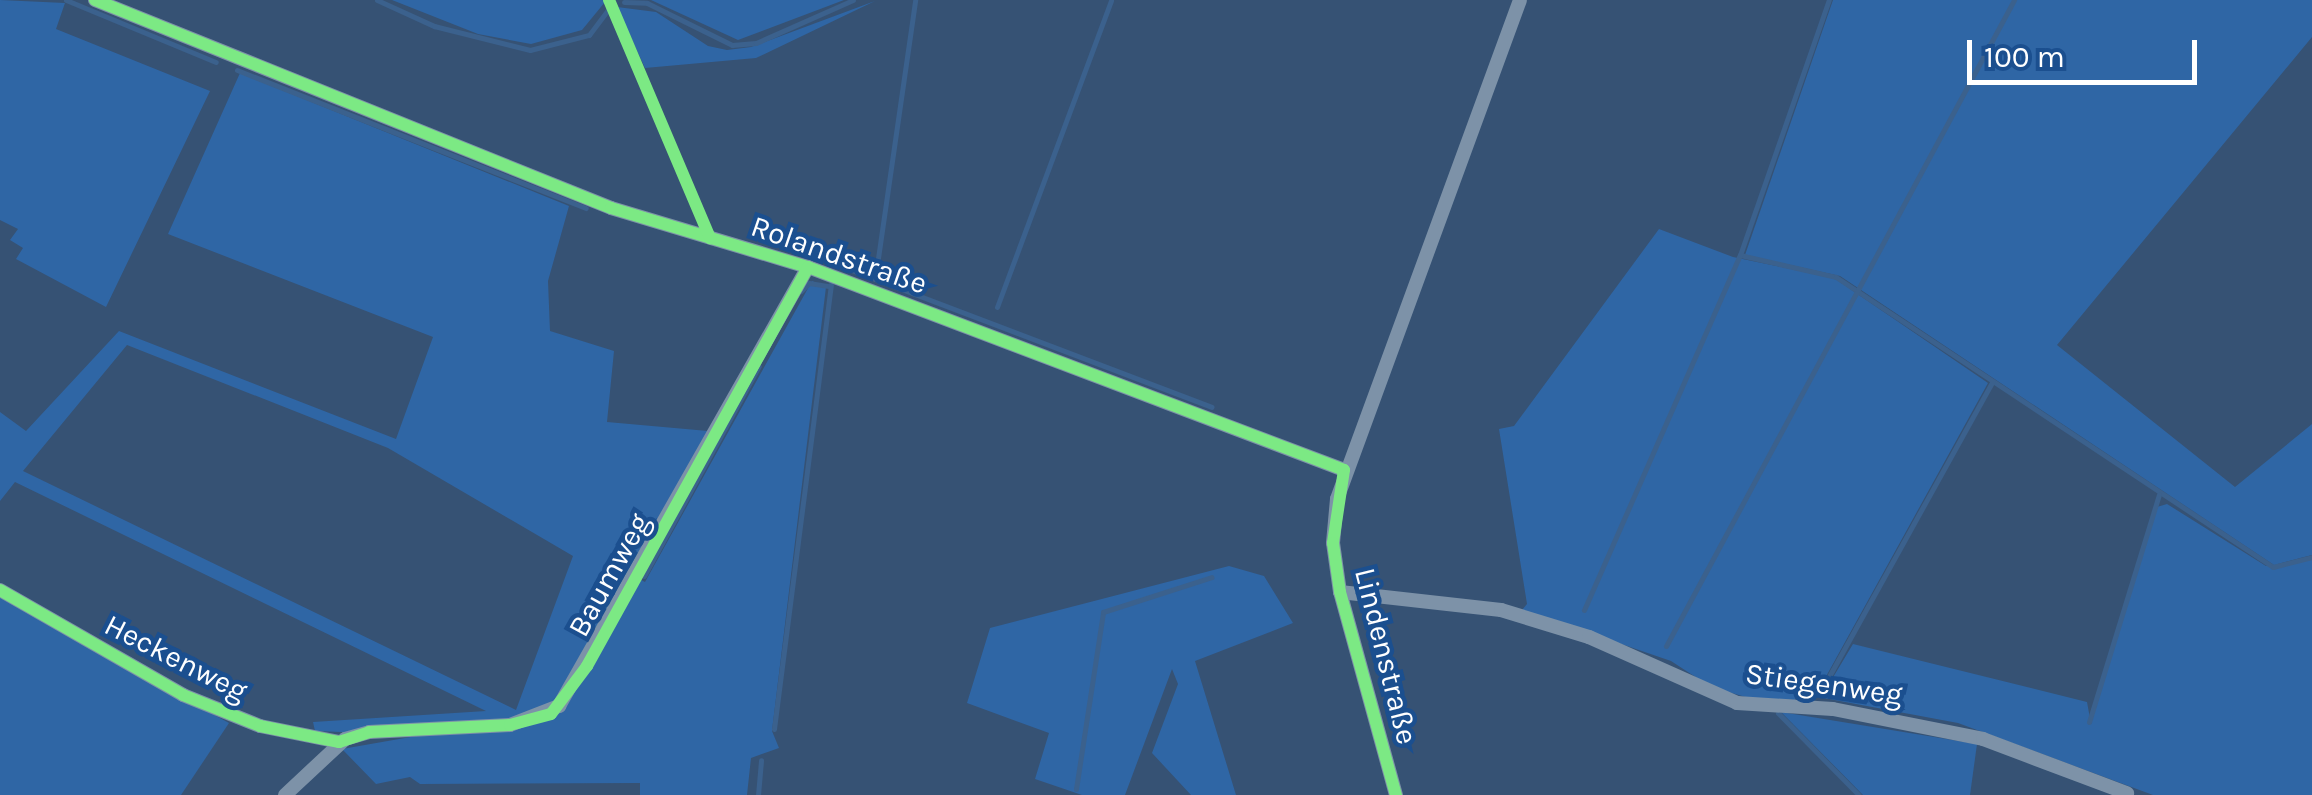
<!DOCTYPE html>
<html>
<head>
<meta charset="utf-8">
<style>
  body { margin:0 }
  #map { position:relative; width:2312px; height:795px; overflow:hidden; background:#365274; font-family:Karla,sans-serif }
  div>[style] { position:absolute }
  .green>* { inset:0; background:#2f66a5 }
  .stream>* { height:5px; margin:-2.5px; padding:0 2.5px; transform-origin:2.5px; border-radius:2.5px; background:#3b618d }
  .street>* { height:14px; margin:-7px; padding:0 7px; transform-origin:7px; border-radius:7px; background:#7d92a8 }
  .cycleway>* { height:12px; margin:-6px; padding:0 6px; transform-origin:6px; border-radius:6px; background:#7ce984 }
  span { translate:-50% -50%; white-space:nowrap; text-align:center; line-height:1.15; -webkit-text-stroke:9px #1b4f8f; paint-order:stroke }
  .street-label { font-size:30px; color:#fff }
  .scale { position:absolute; left:1967px; top:40px; width:230px; height:45px; box-sizing:border-box; border:5px solid #fff; border-top:0; padding-left:12px; font-size:30px; line-height:35px; white-space:nowrap; color:#fff; -webkit-text-stroke:8px #1b4f8f; paint-order:stroke }
</style>
</head>
<body>
<div id="map">
  <div class="green">
    <i style="clip-path:polygon(0 0,65px 3px,56px 29px,210px 91px,106px 307px,16px 259px,23px 248px,10px 240px,18px 229px,0 220px)"></i>
    <i style="clip-path:polygon(392px 0,604px 0,605px 2px,582px 30px,531px 44px,478px 34px)"></i>
    <i style="clip-path:polygon(651px 0,844px 0,738px 40px)"></i>
    <i style="clip-path:polygon(1833px 0,2312px 0,2312px 37px,2057px 345px,2235px 487px,2312px 424px,2312px 555px,2274px 565px,1840px 276px,1745px 255px)"></i>
    <i style="clip-path:polygon(875px 1px,756px 58px,645px 68px,617px 7px,656px 12px,708px 46px,727px 50px,751px 47px)"></i>
    <i style="clip-path:polygon(evenodd,240px 73px,569px 206px,548px 281px,550px 331px,614px 351px,607px 422px,708px 431px,630px 574px,645px 582px,812px 281px,826px 287px,772px 731px,779px 748px,751px 758px,747px 795px,640px 795px,640px 783px,420px 784px,410px 777px,376px 784px,342px 749px,422px 735px,315px 731px,313px 722px,486px 711px,15px 482px,0 501px,0 412px,26px 431px,119px 331px,396px 439px,433px 337px,168px 234px,240px 73px,127px 345px,388px 448px,573px 556px,516px 710px,23px 471px,127px 345px)"></i>
    <i style="clip-path:polygon(1659px 229px,1733px 257px,1834px 278px,1988px 383px,1823px 682px,1829px 684px,1853px 644px,2087px 702px,2091px 724px,2157px 507px,2167px 504px,2266px 566px,2312px 558px,2312px 795px,2153px 795px,1958px 723px,1797px 693px,1795px 700px,1749px 698px,1711px 687px,1671px 661px,1522px 610px,1527px 604px,1499px 429px,1514px 426px)"></i>
    <i style="clip-path:polygon(1229px 566px,1264px 576px,1293px 623px,1195px 661px,1236px 795px,1191px 795px,1152px 753px,1178px 684px,1172px 669px,1125px 795px,1082px 795px,1035px 779px,1049px 733px,967px 703px,990px 628px)"></i>
    <i style="clip-path:polygon(0 597px,229px 723px,181px 795px,0 795px)"></i>
    <i style="clip-path:polygon(1781px 712px,1977px 744px,1970px 795px,1863px 795px)"></i>
  </div>
  <div class="stream">
    <i style="left:66px;top:0;width:162px;rotate:22.5deg"></i>
    <i style="left:377px;top:0;width:63px;rotate:24.5deg"></i>
    <i style="left:434px;top:26px;width:99px;rotate:14deg"></i>
    <i style="left:530px;top:50px;width:61px;rotate:-14.3deg"></i>
    <i style="left:589px;top:35px;width:34px;rotate:-53deg"></i>
    <i style="left:624px;top:2px;width:23px;rotate:2deg"></i>
    <i style="left:647px;top:3px;width:95px;rotate:26.3deg"></i>
    <i style="left:732px;top:45px;width:24px;rotate:-5deg"></i>
    <i style="left:756px;top:43px;width:106px;rotate:-23.9deg"></i>
    <i style="left:237px;top:70px;width:375px;rotate:21.6deg"></i>
    <i style="left:1740px;top:255px;width:98px;rotate:12.9deg"></i>
    <i style="left:1836px;top:277px;width:524px;rotate:33.57deg"></i>
    <i style="left:2273px;top:567px;width:40px;rotate:-14.4deg"></i>
    <i style="left:846px;top:268px;width:391px;rotate:20.8deg"></i>
    <i style="left:875px;top:279px;width:282px;rotate:-81.8deg"></i>
    <i style="left:801px;top:291px;width:11px;rotate:-45deg"></i>
    <i style="left:809px;top:283px;width:20px;rotate:9deg"></i>
    <i style="left:997px;top:307px;width:327px;rotate:-69.6deg"></i>
    <i style="left:644px;top:576px;width:239px;rotate:-61.3deg"></i>
    <i style="left:1584px;top:610px;width:388px;rotate:-66.3deg"></i>
    <i style="left:1740px;top:255px;width:270px;rotate:-70.8deg"></i>
    <i style="left:1666px;top:646px;width:734px;rotate:-61.69deg"></i>
    <i style="left:1827px;top:680px;width:341px;rotate:-61deg"></i>
    <i style="left:1778px;top:713px;width:115px;rotate:45.4deg"></i>
    <i style="left:2089px;top:722px;width:238px;rotate:-72.9deg"></i>
    <i style="left:774px;top:729px;width:448px;rotate:-82.7deg"></i>
    <i style="left:1076px;top:789px;width:179px;rotate:-81.3deg"></i>
    <i style="left:1103px;top:612px;width:114px;rotate:-17.8deg"></i>
    <i style="left:758px;top:795px;width:35px;rotate:-85deg"></i>
  </div>
  <div class="street">
    <i style="left:95px;top:0;width:556px;rotate:21.95deg"></i>
    <i style="left:611px;top:208px;width:206px;rotate:16.7deg"></i>
    <i style="left:808px;top:267px;width:573px;rotate:20.74deg"></i>
    <i style="left:0;top:590px;width:211px;rotate:29.8deg"></i>
    <i style="left:183px;top:695px;width:83px;rotate:21.9deg"></i>
    <i style="left:260px;top:726px;width:81px;rotate:11.4deg"></i>
    <i style="left:1340px;top:592px;width:162px;rotate:6.4deg"></i>
    <i style="left:1501px;top:610px;width:92px;rotate:17.1deg"></i>
    <i style="left:1589px;top:637px;width:162px;rotate:24deg"></i>
    <i style="left:1737px;top:703px;width:96px;rotate:3.6deg"></i>
    <i style="left:1833px;top:709px;width:153px;rotate:11.3deg"></i>
    <i style="left:1983px;top:739px;width:154px;rotate:20.6deg"></i>
    <i style="left:285px;top:795px;width:82px;rotate:-43deg"></i>
    <i style="left:345px;top:739px;width:25px;rotate:-16deg"></i>
    <i style="left:369px;top:732px;width:141px;rotate:-2.8deg"></i>
    <i style="left:510px;top:725px;width:53px;rotate:-21.2deg"></i>
    <i style="left:559px;top:706px;width:505px;rotate:-60.44deg"></i>
    <i style="left:1396px;top:795px;width:211px;rotate:-105.4deg"></i>
    <i style="left:1340px;top:592px;width:49px;rotate:-98.1deg"></i>
    <i style="left:1333px;top:543px;width:44px;rotate:-84.8deg"></i>
    <i style="left:1337px;top:499px;width:531px;rotate:-69.86deg"></i>
  </div>
  <div class="cycleway">
    <i style="left:95px;top:0;width:556px;rotate:21.95deg"></i>
    <i style="left:611px;top:208px;width:206px;rotate:16.7deg"></i>
    <i style="left:808px;top:267px;width:573px;rotate:20.74deg"></i>
    <i style="left:1344px;top:470px;width:74px;rotate:98.6deg"></i>
    <i style="left:1333px;top:543px;width:49px;rotate:81.9deg"></i>
    <i style="left:1340px;top:592px;width:211px;rotate:74.6deg"></i>
    <i style="left:609px;top:0;width:259px;rotate:67deg"></i>
    <i style="left:0;top:590px;width:211px;rotate:29.8deg"></i>
    <i style="left:183px;top:695px;width:83px;rotate:21.9deg"></i>
    <i style="left:260px;top:726px;width:81px;rotate:11.4deg"></i>
    <i style="left:339px;top:742px;width:32px;rotate:-18deg"></i>
    <i style="left:369px;top:732px;width:141px;rotate:-2.8deg"></i>
    <i style="left:510px;top:725px;width:42px;rotate:-15deg"></i>
    <i style="left:551px;top:714px;width:60px;rotate:-53.1deg"></i>
    <i style="left:587px;top:666px;width:456px;rotate:-61deg"></i>
  </div>
  <div class="street-label">
    <span style="left:839px;top:255px;rotate:19deg">Rolandstraße</span>
    <span style="left:609px;top:575px;rotate:-61deg">Baumweg</span>
    <span style="left:1386px;top:656px;rotate:76deg">Lindenstraße</span>
    <span style="left:176px;top:658px;rotate:27deg">Heckenweg</span>
    <span style="left:1824px;top:684px;rotate:8deg">Stiegenweg</span>
  </div>
  <div class="scale">100 m</div>
</div>
</body>
</html>
